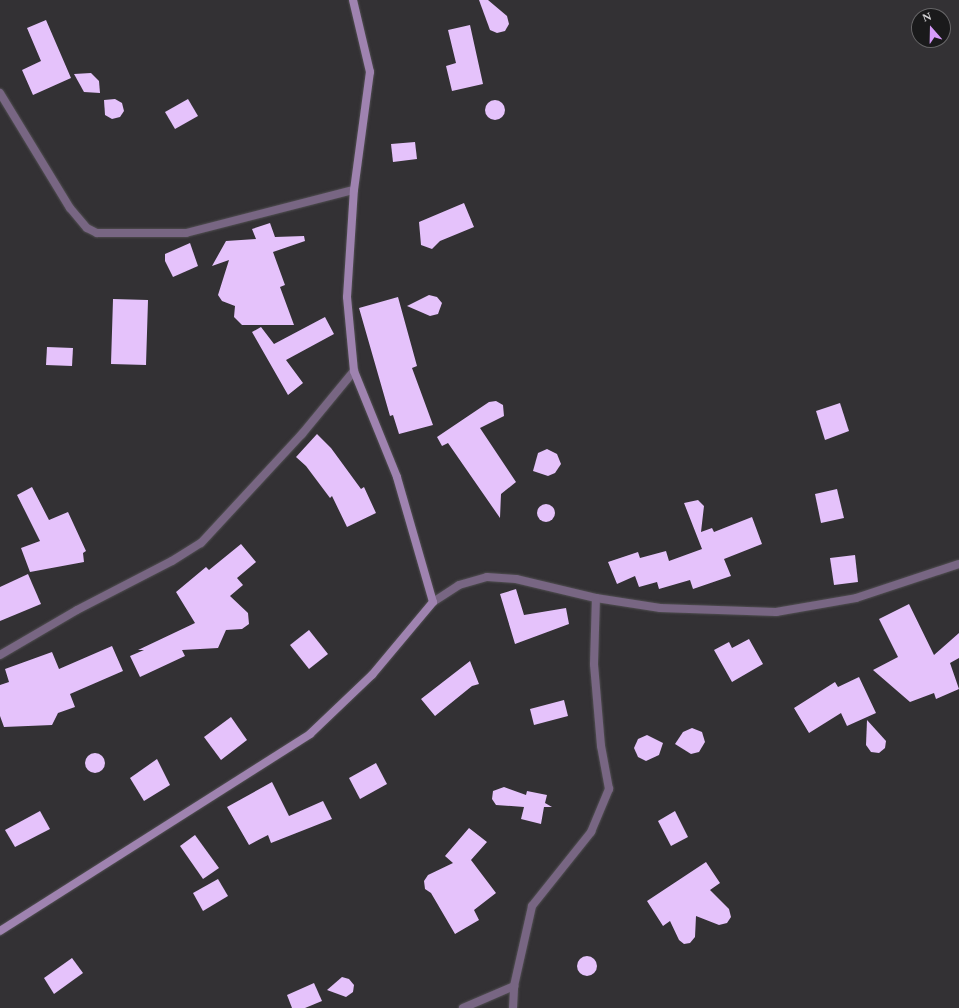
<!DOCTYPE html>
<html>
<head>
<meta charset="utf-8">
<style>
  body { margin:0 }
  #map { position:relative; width:959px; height:1008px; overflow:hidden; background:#333134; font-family:Spectral,serif }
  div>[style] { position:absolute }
  .building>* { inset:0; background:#e5c2fb }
  .round { border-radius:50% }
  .roads { filter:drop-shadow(0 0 1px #514f52) drop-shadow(0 0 1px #514f52) }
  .street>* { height:8px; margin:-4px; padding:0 4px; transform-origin:4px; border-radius:4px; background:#786683 }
  .secondary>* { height:8px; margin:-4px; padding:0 4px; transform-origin:4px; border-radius:4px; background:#9f83b0 }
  span { translate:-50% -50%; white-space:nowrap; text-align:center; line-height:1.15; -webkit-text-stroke:4px #1a1a1b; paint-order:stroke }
  .north { position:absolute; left:911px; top:8px; width:40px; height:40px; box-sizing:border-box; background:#1a1a1b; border:1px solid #666567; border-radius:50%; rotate:340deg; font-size:11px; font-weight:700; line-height:16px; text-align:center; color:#d7d6d8 }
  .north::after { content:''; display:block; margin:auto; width:14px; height:18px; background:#d69bfa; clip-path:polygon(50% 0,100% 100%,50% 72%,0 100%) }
</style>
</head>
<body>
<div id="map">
  <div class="building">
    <i style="clip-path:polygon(479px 0,488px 0,507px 16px,509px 24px,505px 31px,497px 33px,490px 30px)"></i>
    <i style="clip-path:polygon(46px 20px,71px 78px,33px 95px,22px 70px,41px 61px,27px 28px)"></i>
    <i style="clip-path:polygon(470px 25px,483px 84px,452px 91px,446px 66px,456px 63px,448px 30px)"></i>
    <i style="clip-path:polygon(91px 73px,99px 81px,100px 93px,84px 92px,74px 74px)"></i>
    <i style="clip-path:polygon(115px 99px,122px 103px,124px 111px,120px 117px,112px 119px,105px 115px,104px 100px)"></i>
    <i style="clip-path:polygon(188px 99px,198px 116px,175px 129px,165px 112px)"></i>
    <i class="round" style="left:485px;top:100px;width:20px;height:20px"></i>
    <i style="clip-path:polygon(415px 142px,417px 159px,393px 162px,391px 144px)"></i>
    <i style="clip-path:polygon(464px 203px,474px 227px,440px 241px,432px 249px,421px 245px,419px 222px)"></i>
    <i style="clip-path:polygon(270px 223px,275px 237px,304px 236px,305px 241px,273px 252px,285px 285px,280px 287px,294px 325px,242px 325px,234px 317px,235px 306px,222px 301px,218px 295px,229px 260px,212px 266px,226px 241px,256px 239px,252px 229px)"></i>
    <i style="clip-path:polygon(190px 243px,198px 266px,173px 277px,165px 261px,165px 254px)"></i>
    <i style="clip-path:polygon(429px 295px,437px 297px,442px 303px,438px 314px,430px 316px,407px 306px)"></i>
    <i style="clip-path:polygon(398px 297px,417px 366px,412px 368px,433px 425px,399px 434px,393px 415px,390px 416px,359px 308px)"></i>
    <i style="clip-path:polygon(113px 299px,148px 300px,146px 365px,111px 364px)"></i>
    <i style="clip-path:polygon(325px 317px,334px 334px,286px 360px,303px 383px,288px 395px,252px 332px,261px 327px,274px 344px)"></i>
    <i style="clip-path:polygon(47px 347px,73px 348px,72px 366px,46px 365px)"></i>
    <i style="clip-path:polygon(496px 401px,503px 405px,504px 416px,480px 428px,516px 482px,501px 494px,500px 518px,448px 443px,442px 446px,437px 437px,489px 402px)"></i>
    <i style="clip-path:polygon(840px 403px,849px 431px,825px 440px,816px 411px)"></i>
    <i style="clip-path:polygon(317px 434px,331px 448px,361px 489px,364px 487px,376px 513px,347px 527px,332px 496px,330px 498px,306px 466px,296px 457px)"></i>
    <i style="clip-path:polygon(547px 449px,557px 454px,561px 464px,555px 473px,548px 476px,533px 471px,538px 453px)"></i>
    <i style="clip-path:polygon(32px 487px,49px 520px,68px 512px,86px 551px,83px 553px,84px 562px,30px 572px,21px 548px,40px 541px,17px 495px)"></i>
    <i style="clip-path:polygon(837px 489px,844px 518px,821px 523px,815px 494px)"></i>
    <i style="clip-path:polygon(698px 500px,704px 506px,701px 532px,712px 528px,714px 532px,752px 517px,762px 544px,724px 559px,731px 576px,693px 589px,690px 580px,659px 589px,657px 582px,639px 587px,635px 576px,617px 584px,608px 562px,638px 552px,640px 558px,666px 551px,669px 561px,702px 549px,684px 503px)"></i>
    <i class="round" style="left:537px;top:504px;width:18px;height:18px"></i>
    <i style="clip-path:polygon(241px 544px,256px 562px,237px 578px,243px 585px,230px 596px,248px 613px,249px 624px,242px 629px,226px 630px,218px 648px,182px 650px,185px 656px,140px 677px,130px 656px,144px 650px,138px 650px,195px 623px,176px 592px,206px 567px,209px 570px)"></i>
    <i style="clip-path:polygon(855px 555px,858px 582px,834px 585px,830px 558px)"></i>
    <i style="clip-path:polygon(28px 574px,41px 604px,0 621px,0 587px)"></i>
    <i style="clip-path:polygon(516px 589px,524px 615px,566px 608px,569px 624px,515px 644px,500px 594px)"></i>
    <i style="clip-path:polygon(909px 604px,934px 655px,959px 633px,959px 658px,950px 663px,959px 689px,936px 699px,934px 693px,910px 702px,873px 670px,898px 657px,879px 619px)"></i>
    <i style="clip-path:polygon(309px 630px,328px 654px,309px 669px,290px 645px)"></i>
    <i style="clip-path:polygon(749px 639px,763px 664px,732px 682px,714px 650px,729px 642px,732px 648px)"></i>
    <i style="clip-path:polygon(112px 646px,123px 671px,70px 694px,75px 707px,58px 713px,52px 725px,4px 727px,0 716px,0 685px,9px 682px,5px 669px,52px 652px,59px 669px)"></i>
    <i style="clip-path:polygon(470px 661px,479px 684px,472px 686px,435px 716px,421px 699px)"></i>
    <i style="clip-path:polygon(859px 677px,876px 713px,847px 726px,841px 713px,809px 733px,794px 708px,835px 682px,838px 687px)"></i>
    <i style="clip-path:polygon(564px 700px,568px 716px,534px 725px,530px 709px)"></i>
    <i style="clip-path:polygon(231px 717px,247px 740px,221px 760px,204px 737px)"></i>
    <i style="clip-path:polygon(867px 720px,886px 741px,885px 748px,879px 753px,871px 752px,866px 745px)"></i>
    <i style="clip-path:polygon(692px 728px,702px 732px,705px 742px,699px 752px,691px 754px,675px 744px,683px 732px)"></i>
    <i style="clip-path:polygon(647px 735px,663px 743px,659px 755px,646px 761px,638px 757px,634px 748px,638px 739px)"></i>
    <i class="round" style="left:85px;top:753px;width:20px;height:20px"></i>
    <i style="clip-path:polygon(157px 759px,170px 785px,144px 801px,130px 778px)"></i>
    <i style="clip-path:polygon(376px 763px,387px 784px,360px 799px,349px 778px)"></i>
    <i style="clip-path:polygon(272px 782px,289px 816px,323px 801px,332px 819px,271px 843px,268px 835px,249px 845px,227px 807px)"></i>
    <i style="clip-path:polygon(504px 787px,526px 795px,527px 791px,547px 795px,545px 803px,552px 807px,544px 807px,541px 824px,521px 819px,524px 807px,496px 805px,492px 799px,493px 791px)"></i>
    <i style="clip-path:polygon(40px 811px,50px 829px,15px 847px,5px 830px)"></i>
    <i style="clip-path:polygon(675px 811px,688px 837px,671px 846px,658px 821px)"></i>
    <i style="clip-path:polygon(469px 828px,487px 842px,471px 860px,496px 893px,474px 910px,479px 920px,455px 934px,431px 893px,425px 889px,424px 881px,428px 875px,453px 863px,445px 856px)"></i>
    <i style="clip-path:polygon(195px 835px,219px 868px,203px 879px,180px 846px)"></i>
    <i style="clip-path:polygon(706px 862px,720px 883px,710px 890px,729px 909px,731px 917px,727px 923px,719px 925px,696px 916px,695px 937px,690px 943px,684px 944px,679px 940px,670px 921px,663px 926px,647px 901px)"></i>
    <i style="clip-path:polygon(218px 879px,228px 896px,203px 911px,193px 893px)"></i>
    <i class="round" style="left:577px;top:956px;width:20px;height:20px"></i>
    <i style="clip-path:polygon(72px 958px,83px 973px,54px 994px,44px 978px)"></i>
    <i style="clip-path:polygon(342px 977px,349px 979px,354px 985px,353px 992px,346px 997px,327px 990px)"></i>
    <i style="clip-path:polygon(314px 983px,322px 1001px,305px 1008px,292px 1008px,287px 995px)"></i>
  </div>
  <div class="roads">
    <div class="street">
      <i style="left:0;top:93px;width:135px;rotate:58.7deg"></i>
      <i style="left:70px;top:208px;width:26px;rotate:50deg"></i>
      <i style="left:87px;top:228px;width:11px;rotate:27deg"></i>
      <i style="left:97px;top:233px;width:89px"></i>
      <i style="left:186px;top:233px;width:173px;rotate:-14.4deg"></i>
      <i style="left:433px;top:602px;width:31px;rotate:-33deg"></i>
      <i style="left:459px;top:585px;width:29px;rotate:-16deg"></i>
      <i style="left:487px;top:577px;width:29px;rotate:4deg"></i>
      <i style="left:516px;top:579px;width:82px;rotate:13.4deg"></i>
      <i style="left:596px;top:598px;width:65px;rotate:8.9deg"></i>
      <i style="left:660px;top:608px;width:116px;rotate:2deg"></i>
      <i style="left:776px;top:612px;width:81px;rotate:-9.9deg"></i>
      <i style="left:856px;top:598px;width:108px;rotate:-18.3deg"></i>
      <i style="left:0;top:655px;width:89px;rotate:-30.3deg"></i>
      <i style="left:77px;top:610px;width:107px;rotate:-27.3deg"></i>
      <i style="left:172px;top:561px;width:34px;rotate:-32deg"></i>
      <i style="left:201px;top:543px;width:149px;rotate:-47.2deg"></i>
      <i style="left:302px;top:434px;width:82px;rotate:-50.5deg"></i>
      <i style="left:463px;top:1008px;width:56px;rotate:-23.3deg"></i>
      <i style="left:513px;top:1008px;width:22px;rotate:-87deg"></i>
      <i style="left:514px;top:986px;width:82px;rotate:-77.3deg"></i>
      <i style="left:532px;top:906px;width:95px;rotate:-51.4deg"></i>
      <i style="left:591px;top:832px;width:47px;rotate:-67.3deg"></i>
      <i style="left:609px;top:789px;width:44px;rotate:-100.5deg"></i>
      <i style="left:601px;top:746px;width:82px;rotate:-94.9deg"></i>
      <i style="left:594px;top:664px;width:66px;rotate:-88.3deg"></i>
    </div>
    <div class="secondary">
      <i style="left:0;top:931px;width:367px;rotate:-32.4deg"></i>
      <i style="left:310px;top:734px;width:86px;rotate:-43.6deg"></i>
      <i style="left:372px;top:675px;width:95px;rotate:-50.1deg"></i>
      <i style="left:433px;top:602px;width:130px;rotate:-106.1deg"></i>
      <i style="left:397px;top:477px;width:114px;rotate:-112.1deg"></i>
      <i style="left:354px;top:371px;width:74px;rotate:-95.4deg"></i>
      <i style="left:347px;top:297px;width:107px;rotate:-86.3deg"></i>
      <i style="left:354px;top:190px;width:119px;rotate:-82.3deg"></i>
      <i style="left:370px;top:72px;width:74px;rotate:-103.3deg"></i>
    </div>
  </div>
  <div class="north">N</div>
</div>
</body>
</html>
